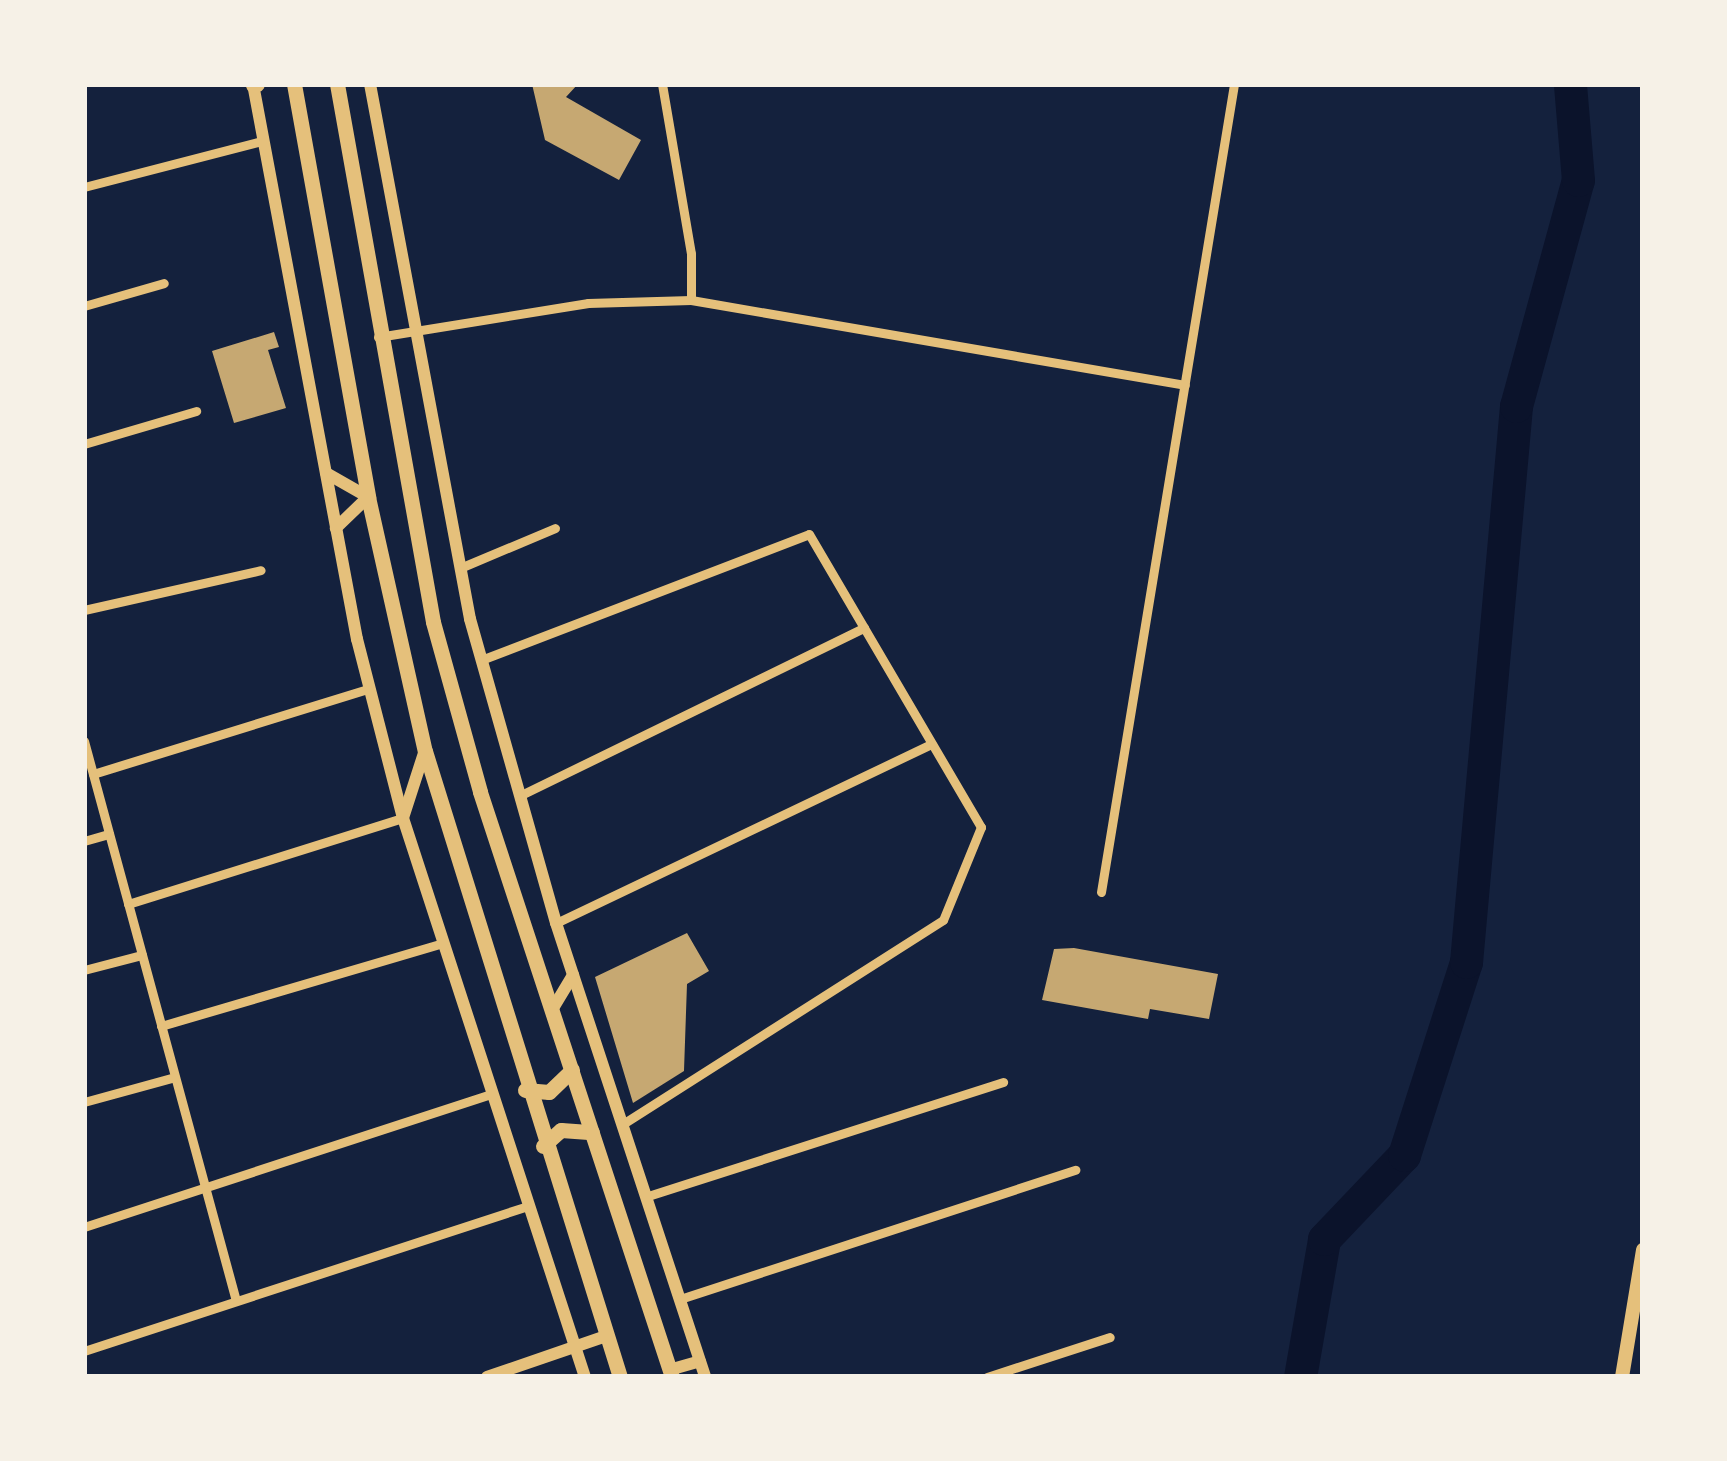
<!DOCTYPE html>
<html>
<head>
<meta charset="utf-8">
<style>
  body { margin:0 }
  #map { position:relative; width:1727px; height:1461px; overflow:hidden; background:#14213d; font-family:"Noto Serif",serif }
  div>[style] { position:absolute }
  .river>* { height:33px; margin:-16.5px; padding:0 16.5px; transform-origin:16.5px; border-radius:16.5px; background:#0b132b }
  .building>* { inset:0; background:#c6a872 }
  .minor>* { height:9px; margin:-4.5px; padding:0 4.5px; transform-origin:4.5px; border-radius:4.5px; background:#e5c07b }
  .tertiary>* { height:12px; margin:-6px; padding:0 6px; transform-origin:6px; border-radius:6px; background:#e5c07b }
  .secondary>* { height:14px; margin:-7px; padding:0 7px; transform-origin:7px; border-radius:7px; background:#e5c07b }
  .primary>* { height:15px; margin:-7.5px; padding:0 7.5px; transform-origin:7.5px; border-radius:7.5px; background:#e5c07b }
  span { translate:-50% -50%; white-space:nowrap; text-align:center; line-height:1.15; -webkit-text-stroke:9px #f6f1e7; paint-order:stroke }
  .frame { position:absolute; inset:0; border:87px solid #f6f1e7; pointer-events:none }
</style>
</head>
<body>
<div id="map">
  <div class="river">
    <i style="left:1300px;top:1377px;width:140px;rotate:-80.1deg"></i>
    <i style="left:1324px;top:1239px;width:116px;rotate:-46.4deg"></i>
    <i style="left:1404px;top:1155px;width:203px;rotate:-72.2deg"></i>
    <i style="left:1466px;top:962px;width:558px;rotate:-84.86deg"></i>
    <i style="left:1516px;top:406px;width:234px;rotate:-74.7deg"></i>
    <i style="left:1578px;top:180px;width:96px;rotate:-94.8deg"></i>
  </div>
  <div class="building">
    <i style="clip-path:polygon(532px 84px,578px 84px,566px 97px,641px 140px,619px 180px,545px 140px)"></i>
    <i style="clip-path:polygon(274px 332px,279px 347px,268px 350px,286px 408px,234px 423px,212px 351px)"></i>
    <i style="clip-path:polygon(687px 933px,709px 971px,687px 984px,684px 1071px,633px 1103px,595px 977px)"></i>
    <i style="clip-path:polygon(1074px 948px,1218px 974px,1209px 1019px,1150px 1009px,1148px 1019px,1042px 1000px,1054px 949px)"></i>
  </div>
  <div class="minor">
    <i style="left:662px;top:84px;width:172px;rotate:80.3deg"></i>
    <i style="left:691px;top:254px;width:46px;rotate:90deg"></i>
    <i style="left:84px;top:187px;width:184px;rotate:-14.5deg"></i>
    <i style="left:84px;top:306px;width:83px;rotate:-16deg"></i>
    <i style="left:378px;top:337px;width:213px;rotate:-9.2deg"></i>
    <i style="left:588px;top:303px;width:103px;rotate:-1.7deg"></i>
    <i style="left:691px;top:300px;width:501px;rotate:9.76deg"></i>
    <i style="left:84px;top:444px;width:117px;rotate:-16.4deg"></i>
    <i style="left:460px;top:568px;width:103px;rotate:-22.8deg"></i>
    <i style="left:84px;top:610px;width:181px;rotate:-12.7deg"></i>
    <i style="left:481px;top:660px;width:351px;rotate:-21deg"></i>
    <i style="left:809px;top:534px;width:340px;rotate:59.6deg"></i>
    <i style="left:981px;top:827px;width:100px;rotate:112.2deg"></i>
    <i style="left:943px;top:920px;width:379px;rotate:147.5deg"></i>
    <i style="left:84px;top:741px;width:580px;rotate:74.81deg"></i>
    <i style="left:93px;top:774px;width:290px;rotate:-17.2deg"></i>
    <i style="left:519px;top:796px;width:384px;rotate:-26deg"></i>
    <i style="left:84px;top:841px;width:26px;rotate:-16deg"></i>
    <i style="left:1101px;top:892px;width:819px;rotate:-80.65deg"></i>
    <i style="left:128px;top:904px;width:288px;rotate:-17.4deg"></i>
    <i style="left:556px;top:923px;width:416px;rotate:-25.5deg"></i>
    <i style="left:84px;top:970px;width:60px;rotate:-14.5deg"></i>
    <i style="left:161px;top:1026px;width:294px;rotate:-16.4deg"></i>
    <i style="left:84px;top:1102px;width:94px;rotate:-15.4deg"></i>
    <i style="left:648px;top:1196px;width:373px;rotate:-17.8deg"></i>
    <i style="left:84px;top:1227px;width:429px;rotate:-18.1deg"></i>
    <i style="left:680px;top:1299px;width:416px;rotate:-18.1deg"></i>
    <i style="left:84px;top:1351px;width:467px;rotate:-18.1deg"></i>
    <i style="left:987px;top:1377px;width:129px;rotate:-18deg"></i>
  </div>
  <div class="tertiary">
    <i style="left:253px;top:84px;width:565px;rotate:79.39deg"></i>
    <i style="left:357px;top:639px;width:185px;rotate:75.6deg"></i>
    <i style="left:403px;top:818px;width:588px;rotate:71.97deg"></i>
    <i style="left:370px;top:84px;width:544px;rotate:79.41deg"></i>
    <i style="left:470px;top:619px;width:316px;rotate:74.2deg"></i>
    <i style="left:556px;top:923px;width:478px;rotate:71.8deg"></i>
    <i style="left:326px;top:473px;width:48px;rotate:29.7deg"></i>
    <i style="left:368px;top:497px;width:45px;rotate:135.9deg"></i>
    <i style="left:403px;top:818px;width:68px;rotate:-72.1deg"></i>
    <i style="left:552px;top:1010px;width:41px;rotate:-59deg"></i>
    <i style="left:669px;top:1370px;width:32px;rotate:-16deg"></i>
    <i style="left:487px;top:1377px;width:126px;rotate:-19deg"></i>
  </div>
  <div class="secondary">
    <i style="left:1622px;top:1377px;width:129px;rotate:-80.6deg"></i>
  </div>
  <div class="primary">
    <i style="left:294px;top:84px;width:420px;rotate:79.8deg"></i>
    <i style="left:368px;top:497px;width:260px;rotate:77.4deg"></i>
    <i style="left:425px;top:751px;width:656px;rotate:72.7deg"></i>
    <i style="left:337px;top:84px;width:546px;rotate:79.88deg"></i>
    <i style="left:433px;top:622px;width:176px;rotate:74.5deg"></i>
    <i style="left:480px;top:792px;width:616px;rotate:71.83deg"></i>
    <i style="left:253px;top:85px;width:4px;rotate:-14deg"></i>
    <i style="left:525px;top:1090px;width:24px;rotate:5deg"></i>
    <i style="left:549px;top:1092px;width:32px;rotate:-44deg"></i>
    <i style="left:543px;top:1146px;width:24px;rotate:-42deg"></i>
    <i style="left:561px;top:1130px;width:31px;rotate:4deg"></i>
  </div>
  <div class="frame"></div>
</div>
</body>
</html>
